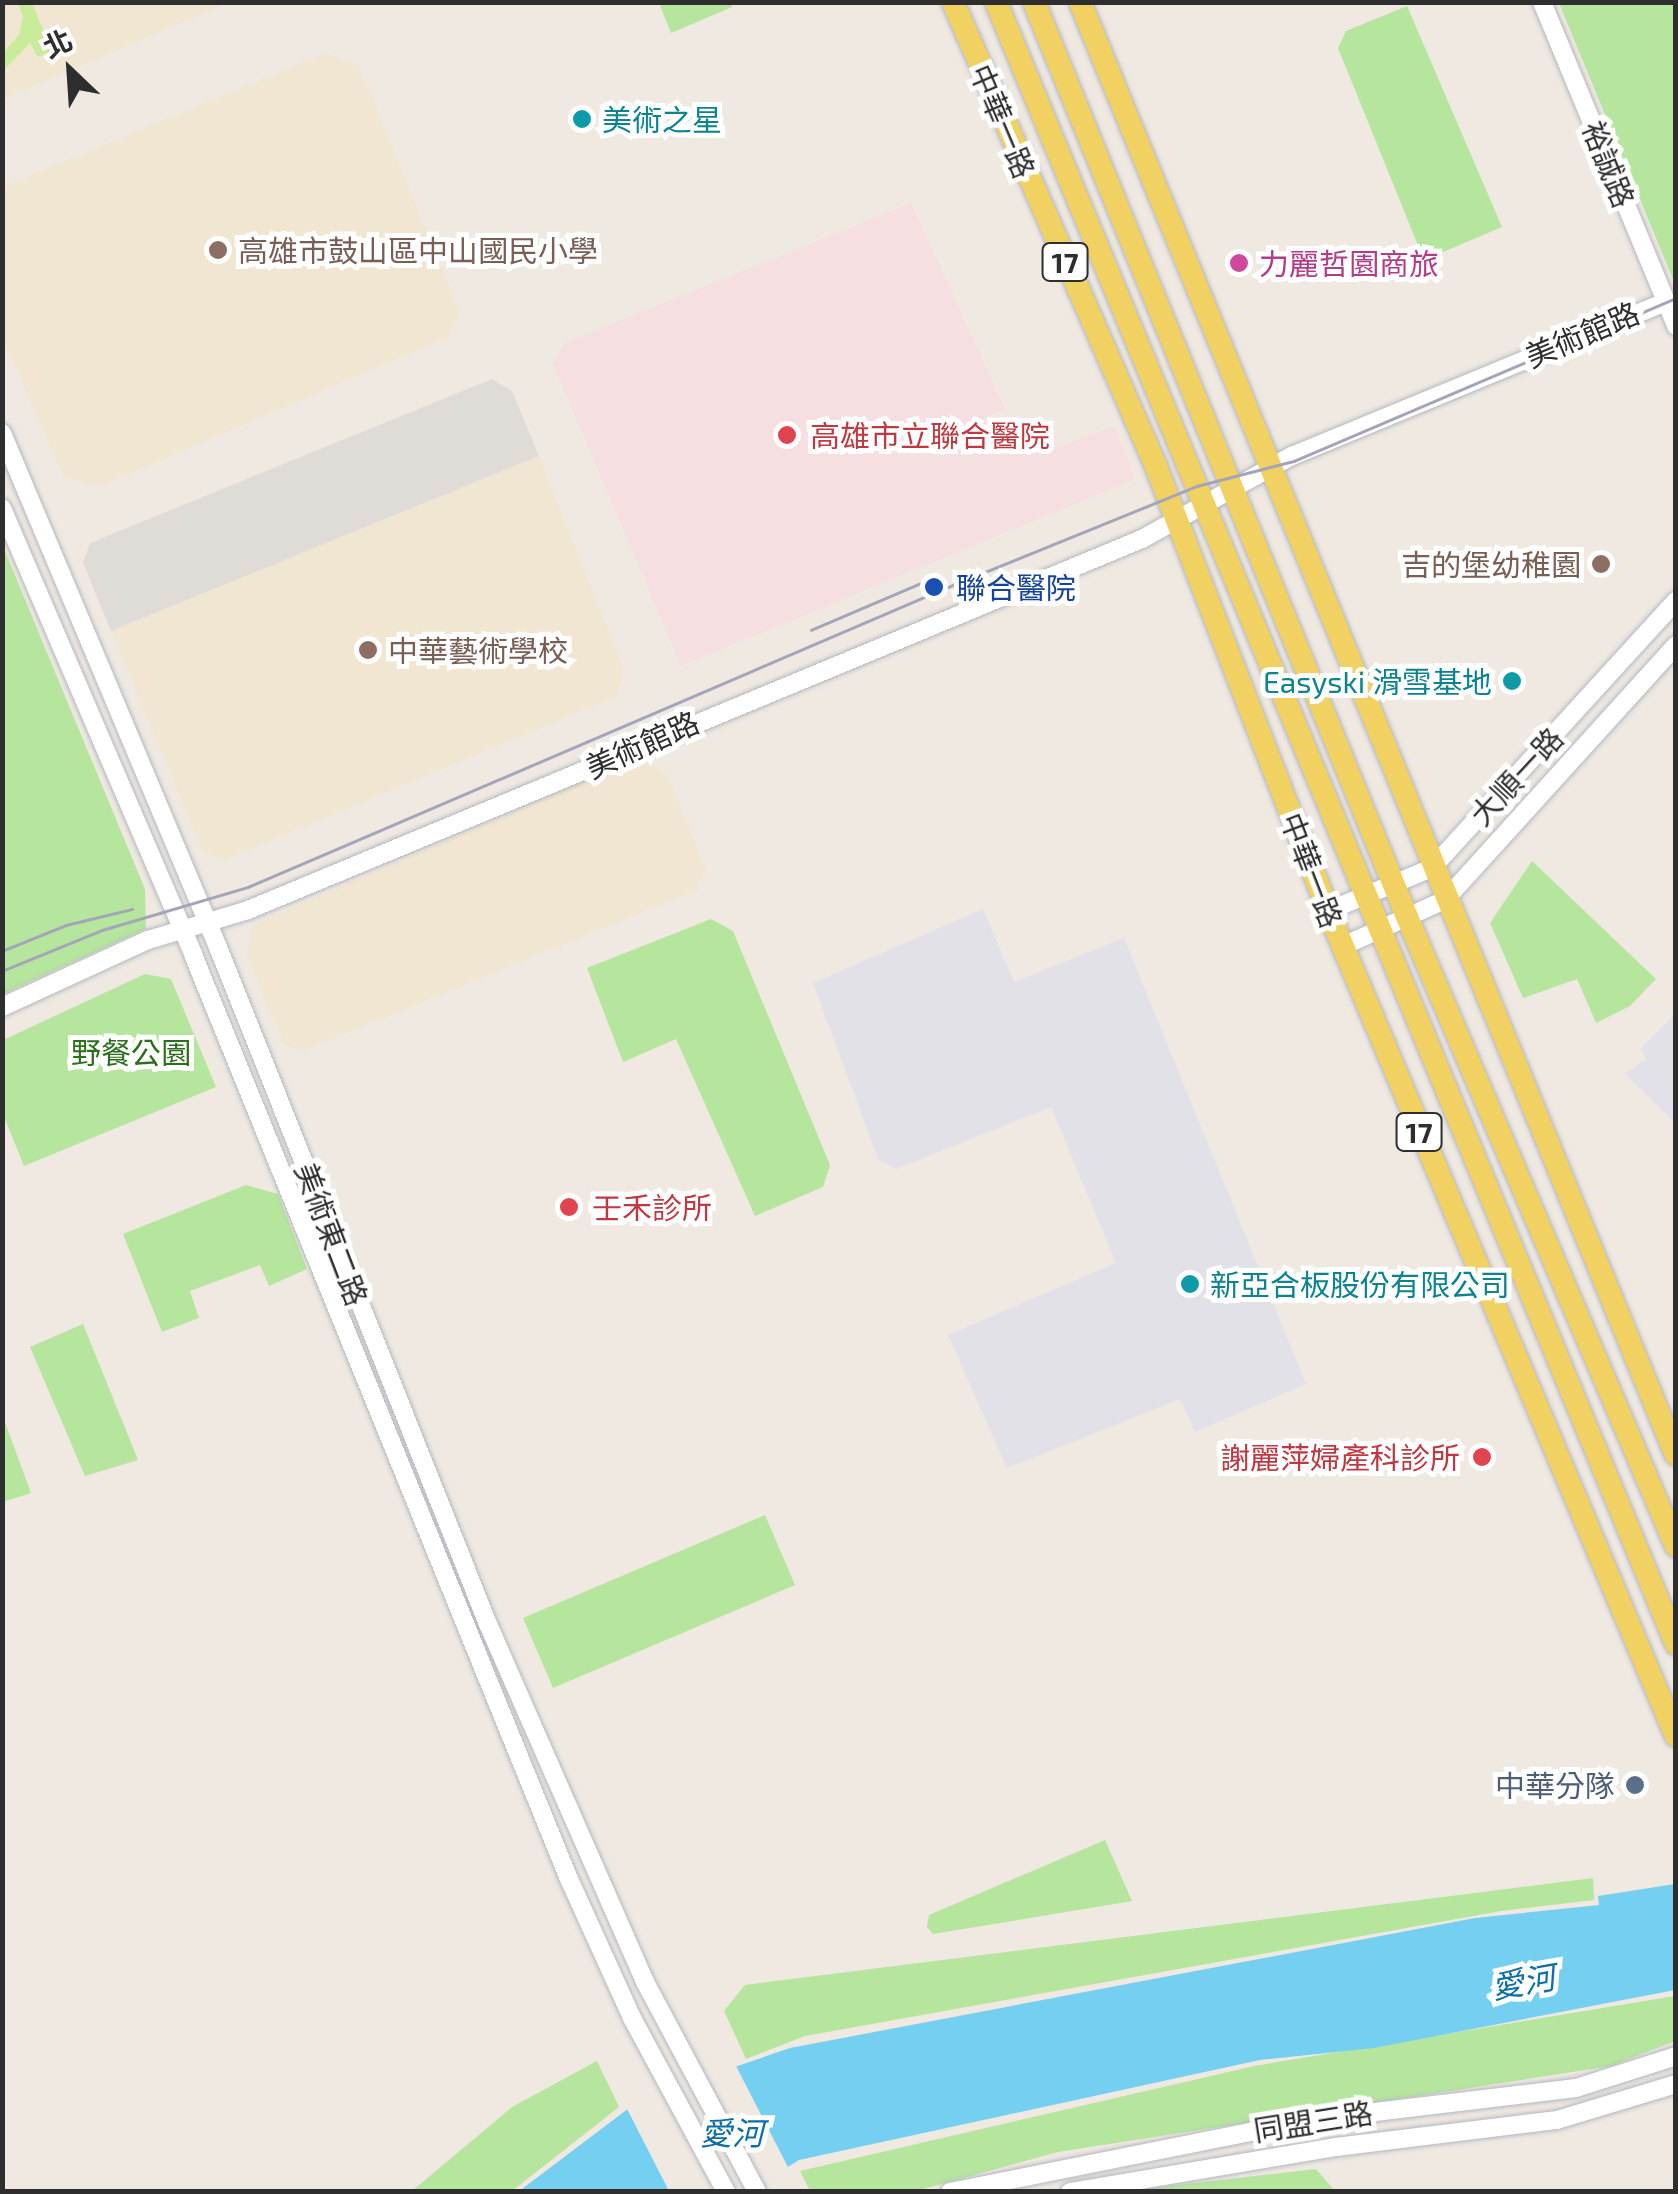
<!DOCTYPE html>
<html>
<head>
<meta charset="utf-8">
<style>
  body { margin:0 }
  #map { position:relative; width:1678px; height:2194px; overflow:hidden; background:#efe9e1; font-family:"Exo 2","Noto Sans TC",sans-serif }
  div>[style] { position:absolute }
  .industrial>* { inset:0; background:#e3e1e8 }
  .education>* { inset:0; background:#f0e6d1 }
  .medical>* { inset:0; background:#f5dfe0 }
  .green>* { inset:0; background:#b6e59e }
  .pitch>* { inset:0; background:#c9ec9a }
  .plaza>* { inset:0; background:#dfdcd8 }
  .water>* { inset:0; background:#75cff0 }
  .pier>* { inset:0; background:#efe9e1 }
  .roads { filter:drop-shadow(0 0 2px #b4b7c1) drop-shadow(0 0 2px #b4b7c1) }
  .tertiary>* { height:18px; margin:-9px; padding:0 9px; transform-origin:9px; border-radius:9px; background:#fff }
  .primary>* { height:22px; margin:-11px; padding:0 11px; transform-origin:11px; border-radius:11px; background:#f2d163 }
  .tram>* { height:2.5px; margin:-1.25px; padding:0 1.25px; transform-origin:1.25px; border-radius:1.25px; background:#a3a6b8 }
  .dots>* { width:28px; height:28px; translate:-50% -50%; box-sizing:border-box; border:5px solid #fff; border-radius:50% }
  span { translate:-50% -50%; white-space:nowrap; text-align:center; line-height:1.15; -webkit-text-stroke:10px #fff; paint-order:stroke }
  .shield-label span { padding:2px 8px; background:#fff; border:2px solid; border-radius:8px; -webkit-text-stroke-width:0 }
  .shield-label { font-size:28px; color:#2e2e2e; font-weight:700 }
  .culture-label { font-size:30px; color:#0d838f }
  .left { translate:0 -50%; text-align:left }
  .right { translate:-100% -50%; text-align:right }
  .street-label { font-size:30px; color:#2e2e2e }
  .education-label { font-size:30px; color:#785e54 }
  .hotel-label { font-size:30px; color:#b23c85 }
  .health-label { font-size:30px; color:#be3a42 }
  .transit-label { font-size:30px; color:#164399 }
  .park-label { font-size:30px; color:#2c6e1b }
  .service-label { font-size:30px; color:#4e5e75 }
  .water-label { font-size:32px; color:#0d6fa3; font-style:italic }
  .frame { position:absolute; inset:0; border:5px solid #2e2e2e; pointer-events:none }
  .north { position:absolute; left:20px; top:20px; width:100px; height:100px; -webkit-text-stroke:8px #fff; paint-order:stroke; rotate:335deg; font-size:28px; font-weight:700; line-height:40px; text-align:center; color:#2e2e2e }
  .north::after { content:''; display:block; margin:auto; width:35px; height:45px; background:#2e2e2e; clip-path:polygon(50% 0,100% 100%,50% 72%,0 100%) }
</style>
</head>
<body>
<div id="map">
  <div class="industrial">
    <i style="clip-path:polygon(983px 909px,1014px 982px,1124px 938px,1306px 1384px,1195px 1432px,1180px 1399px,1007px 1468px,948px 1335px,1116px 1263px,1051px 1107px,896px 1169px,878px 1159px,813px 983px)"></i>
    <i style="clip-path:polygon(1675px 1014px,1675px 1123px,1625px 1074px,1646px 1059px,1641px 1048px)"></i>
  </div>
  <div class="education">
    <i style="clip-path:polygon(3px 3px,228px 3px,3px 99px)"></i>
    <i style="clip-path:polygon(325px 53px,359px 66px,460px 313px,447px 338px,98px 487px,63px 476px,3px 339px,3px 187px)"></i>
    <i style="clip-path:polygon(539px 456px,624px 669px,617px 696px,222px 861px,202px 850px,111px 631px)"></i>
    <i style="clip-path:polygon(639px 757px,666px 773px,705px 866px,697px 890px,302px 1051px,284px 1044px,246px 953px,253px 925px)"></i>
  </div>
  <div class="medical">
    <i style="clip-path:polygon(911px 203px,1005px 409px,984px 418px,994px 445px,1042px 454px,1114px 426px,1135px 479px,681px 666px,553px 364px,565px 343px)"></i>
  </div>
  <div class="green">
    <i style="clip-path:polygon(659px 3px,731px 3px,732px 7px,671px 33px)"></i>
    <i style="clip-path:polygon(1559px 3px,1675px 3px,1675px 284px)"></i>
    <i style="clip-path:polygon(1407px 6px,1502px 227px,1424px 260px,1338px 48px,1346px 31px)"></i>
    <i style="clip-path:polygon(2px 544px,145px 889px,146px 929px,3px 994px)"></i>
    <i style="clip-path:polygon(1532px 861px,1656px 979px,1630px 1006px,1596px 1023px,1577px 979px,1523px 998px,1490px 923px)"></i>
    <i style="clip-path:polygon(711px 919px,733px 931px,830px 1165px,823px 1187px,755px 1216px,676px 1039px,623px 1062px,587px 968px)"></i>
    <i style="clip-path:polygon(145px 974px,171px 979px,216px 1087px,24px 1166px,3px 1114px,3px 1040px)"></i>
    <i style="clip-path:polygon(246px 1185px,278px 1194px,307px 1269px,269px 1286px,260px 1265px,190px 1291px,199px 1318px,162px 1332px,123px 1234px)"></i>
    <i style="clip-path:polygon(83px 1324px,138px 1460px,85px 1476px,30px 1347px)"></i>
    <i style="clip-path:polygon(3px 1417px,31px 1493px,3px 1502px,2px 1502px)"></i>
    <i style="clip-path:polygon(765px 1515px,795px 1585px,553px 1688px,523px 1618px)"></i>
    <i style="clip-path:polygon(1105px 1840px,1132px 1901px,933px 1934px,927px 1927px,929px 1915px)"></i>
    <i style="clip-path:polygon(1593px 1878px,1594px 1900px,1501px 1911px,805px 2036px,746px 2059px,724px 2011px,745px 1985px)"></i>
    <i style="clip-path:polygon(1675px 1996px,1675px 2041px,1611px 2066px,1058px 2152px,916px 2191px,810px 2191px,800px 2171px,1254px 2066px)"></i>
    <i style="clip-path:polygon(597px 2061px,619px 2107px,512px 2191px,412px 2191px,512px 2107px)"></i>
    <i style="clip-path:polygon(1316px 2169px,1335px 2191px,1123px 2192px,1124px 2191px)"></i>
  </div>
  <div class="pitch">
    <i style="clip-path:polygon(18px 3px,32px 3px,52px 51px,38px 57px,30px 43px,3px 71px,3px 53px,19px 35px,23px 17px)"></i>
  </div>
  <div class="plaza">
    <i style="clip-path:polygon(492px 379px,512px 391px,539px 456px,111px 631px,83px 563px,90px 543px)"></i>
  </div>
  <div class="water">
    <i style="clip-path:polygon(1675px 1884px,1675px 1990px,1374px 2048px,1260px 2060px,799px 2160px,749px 2191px,518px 2192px,641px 2099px,790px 2048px,1475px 1918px,1599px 1905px,1598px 1896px)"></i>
  </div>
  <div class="pier">
    <i style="clip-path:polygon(734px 2062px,790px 2171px,758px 2192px,669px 2191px,625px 2105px)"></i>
  </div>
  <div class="roads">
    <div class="tertiary">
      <i style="left:1542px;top:2px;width:351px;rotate:67.5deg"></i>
      <i style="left:2px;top:433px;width:558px;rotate:67.21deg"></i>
      <i style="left:218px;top:947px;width:729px;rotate:68.26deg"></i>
      <i style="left:488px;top:1624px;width:391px;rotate:66.3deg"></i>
      <i style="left:645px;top:1982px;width:238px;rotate:61.9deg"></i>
      <i style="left:2px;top:508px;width:488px;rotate:66.8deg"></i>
      <i style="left:194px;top:957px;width:995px;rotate:67.87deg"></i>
      <i style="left:569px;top:1879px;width:153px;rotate:65.6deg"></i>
      <i style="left:632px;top:2018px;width:198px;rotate:61.6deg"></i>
      <i style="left:1328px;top:911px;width:113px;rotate:-22.5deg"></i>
      <i style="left:1432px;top:868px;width:362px;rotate:-47.6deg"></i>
      <i style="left:1343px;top:946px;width:112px;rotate:-24.3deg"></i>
      <i style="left:1445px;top:900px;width:344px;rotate:-47.8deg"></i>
      <i style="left:2px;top:1007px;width:161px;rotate:-24.7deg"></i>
      <i style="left:148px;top:940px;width:104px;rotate:-16.7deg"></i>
      <i style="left:248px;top:910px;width:968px;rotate:-22.54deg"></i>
      <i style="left:1142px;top:539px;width:171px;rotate:-29deg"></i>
      <i style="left:1292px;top:456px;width:404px;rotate:-22.4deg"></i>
      <i style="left:950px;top:2192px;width:373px;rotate:-11.3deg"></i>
      <i style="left:1316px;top:2119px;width:262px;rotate:-6.8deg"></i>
      <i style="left:1576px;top:2088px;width:105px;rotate:-17.7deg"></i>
      <i style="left:1070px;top:2192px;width:270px;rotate:-9.6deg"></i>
      <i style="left:1336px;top:2147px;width:223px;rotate:-7deg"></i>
      <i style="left:1557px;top:2120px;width:124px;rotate:-16.8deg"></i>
    </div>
    <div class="primary">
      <i style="left:953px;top:2px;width:504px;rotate:66.38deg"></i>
      <i style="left:1155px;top:464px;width:479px;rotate:68.8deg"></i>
      <i style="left:1328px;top:911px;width:895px;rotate:67.13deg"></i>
      <i style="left:996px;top:2px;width:1777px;rotate:67.5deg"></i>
      <i style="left:1034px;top:2px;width:988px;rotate:67.82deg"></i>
      <i style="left:1407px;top:917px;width:684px;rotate:66.85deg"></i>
      <i style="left:1080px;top:2px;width:1570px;rotate:67.7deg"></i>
    </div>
  </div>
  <div class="tram">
    <i style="left:811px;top:630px;width:120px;rotate:-23.1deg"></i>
    <i style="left:2px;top:951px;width:69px;rotate:-22.1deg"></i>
    <i style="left:66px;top:925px;width:68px;rotate:-13.6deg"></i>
    <i style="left:2px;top:971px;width:108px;rotate:-22.3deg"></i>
    <i style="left:102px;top:930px;width:152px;rotate:-16.4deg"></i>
    <i style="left:248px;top:887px;width:749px;rotate:-23.21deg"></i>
    <i style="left:936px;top:592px;width:282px;rotate:-22.1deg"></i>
    <i style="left:1197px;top:486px;width:100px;rotate:-14.5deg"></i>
    <i style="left:1294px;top:461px;width:415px;rotate:-23.1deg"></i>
  </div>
  <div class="dots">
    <i style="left:582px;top:119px;background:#0f9aa8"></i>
    <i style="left:218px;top:250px;background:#8d6e63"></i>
    <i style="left:1239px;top:263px;background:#d1479c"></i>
    <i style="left:787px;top:435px;background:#e0444e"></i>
    <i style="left:1601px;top:564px;background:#8d6e63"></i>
    <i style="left:934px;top:587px;background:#1a4fb4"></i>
    <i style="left:368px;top:650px;background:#8d6e63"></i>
    <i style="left:1512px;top:681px;background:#0f9aa8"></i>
    <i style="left:569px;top:1207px;background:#e0444e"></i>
    <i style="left:1190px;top:1284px;background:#0f9aa8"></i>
    <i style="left:1482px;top:1457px;background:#e0444e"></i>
    <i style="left:1635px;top:1785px;background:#5c6f8a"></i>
  </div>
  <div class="shield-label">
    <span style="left:1065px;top:262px">17</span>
    <span style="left:1419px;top:1132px">17</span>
  </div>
  <div class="culture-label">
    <span class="left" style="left:602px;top:119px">美術之星</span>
    <span class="right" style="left:1492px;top:681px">Easyski 滑雪基地</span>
    <span class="left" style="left:1210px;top:1284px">新亞合板股份有限公司</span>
  </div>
  <div class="street-label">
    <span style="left:1003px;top:121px;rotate:67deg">中華一路</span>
    <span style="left:1609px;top:164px;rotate:68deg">裕誠路</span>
    <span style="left:1582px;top:334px;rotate:-23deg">美術館路</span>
    <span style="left:642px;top:744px;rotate:-24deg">美術館路</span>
    <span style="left:1516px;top:776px;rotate:-47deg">大順一路</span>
    <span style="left:1312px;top:870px;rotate:69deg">中華一路</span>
    <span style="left:332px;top:1234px;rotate:69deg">美術東二路</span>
    <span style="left:1313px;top:2121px;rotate:-9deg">同盟三路</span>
  </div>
  <div class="education-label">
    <span class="left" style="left:238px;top:250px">高雄市鼓山區中山國民小學</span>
    <span class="right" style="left:1581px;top:564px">吉的堡幼稚園</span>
    <span class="left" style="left:388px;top:650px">中華藝術學校</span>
  </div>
  <div class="hotel-label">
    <span class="left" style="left:1259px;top:263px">力麗哲園商旅</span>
  </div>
  <div class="health-label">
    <span class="left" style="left:810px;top:435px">高雄市立聯合醫院</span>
    <span class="left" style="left:592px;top:1207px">壬禾診所</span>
    <span class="right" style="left:1460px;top:1457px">謝麗萍婦產科診所</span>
  </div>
  <div class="transit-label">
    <span class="left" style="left:956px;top:587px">聯合醫院</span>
  </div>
  <div class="park-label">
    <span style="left:131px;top:1052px">野餐公園</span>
  </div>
  <div class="service-label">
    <span class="right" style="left:1615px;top:1785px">中華分隊</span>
  </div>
  <div class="water-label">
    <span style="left:1523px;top:1981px;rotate:-10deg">愛河</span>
    <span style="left:732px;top:2132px">愛河</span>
  </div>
  <div class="frame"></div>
  <div class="north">北</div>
</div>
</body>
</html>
